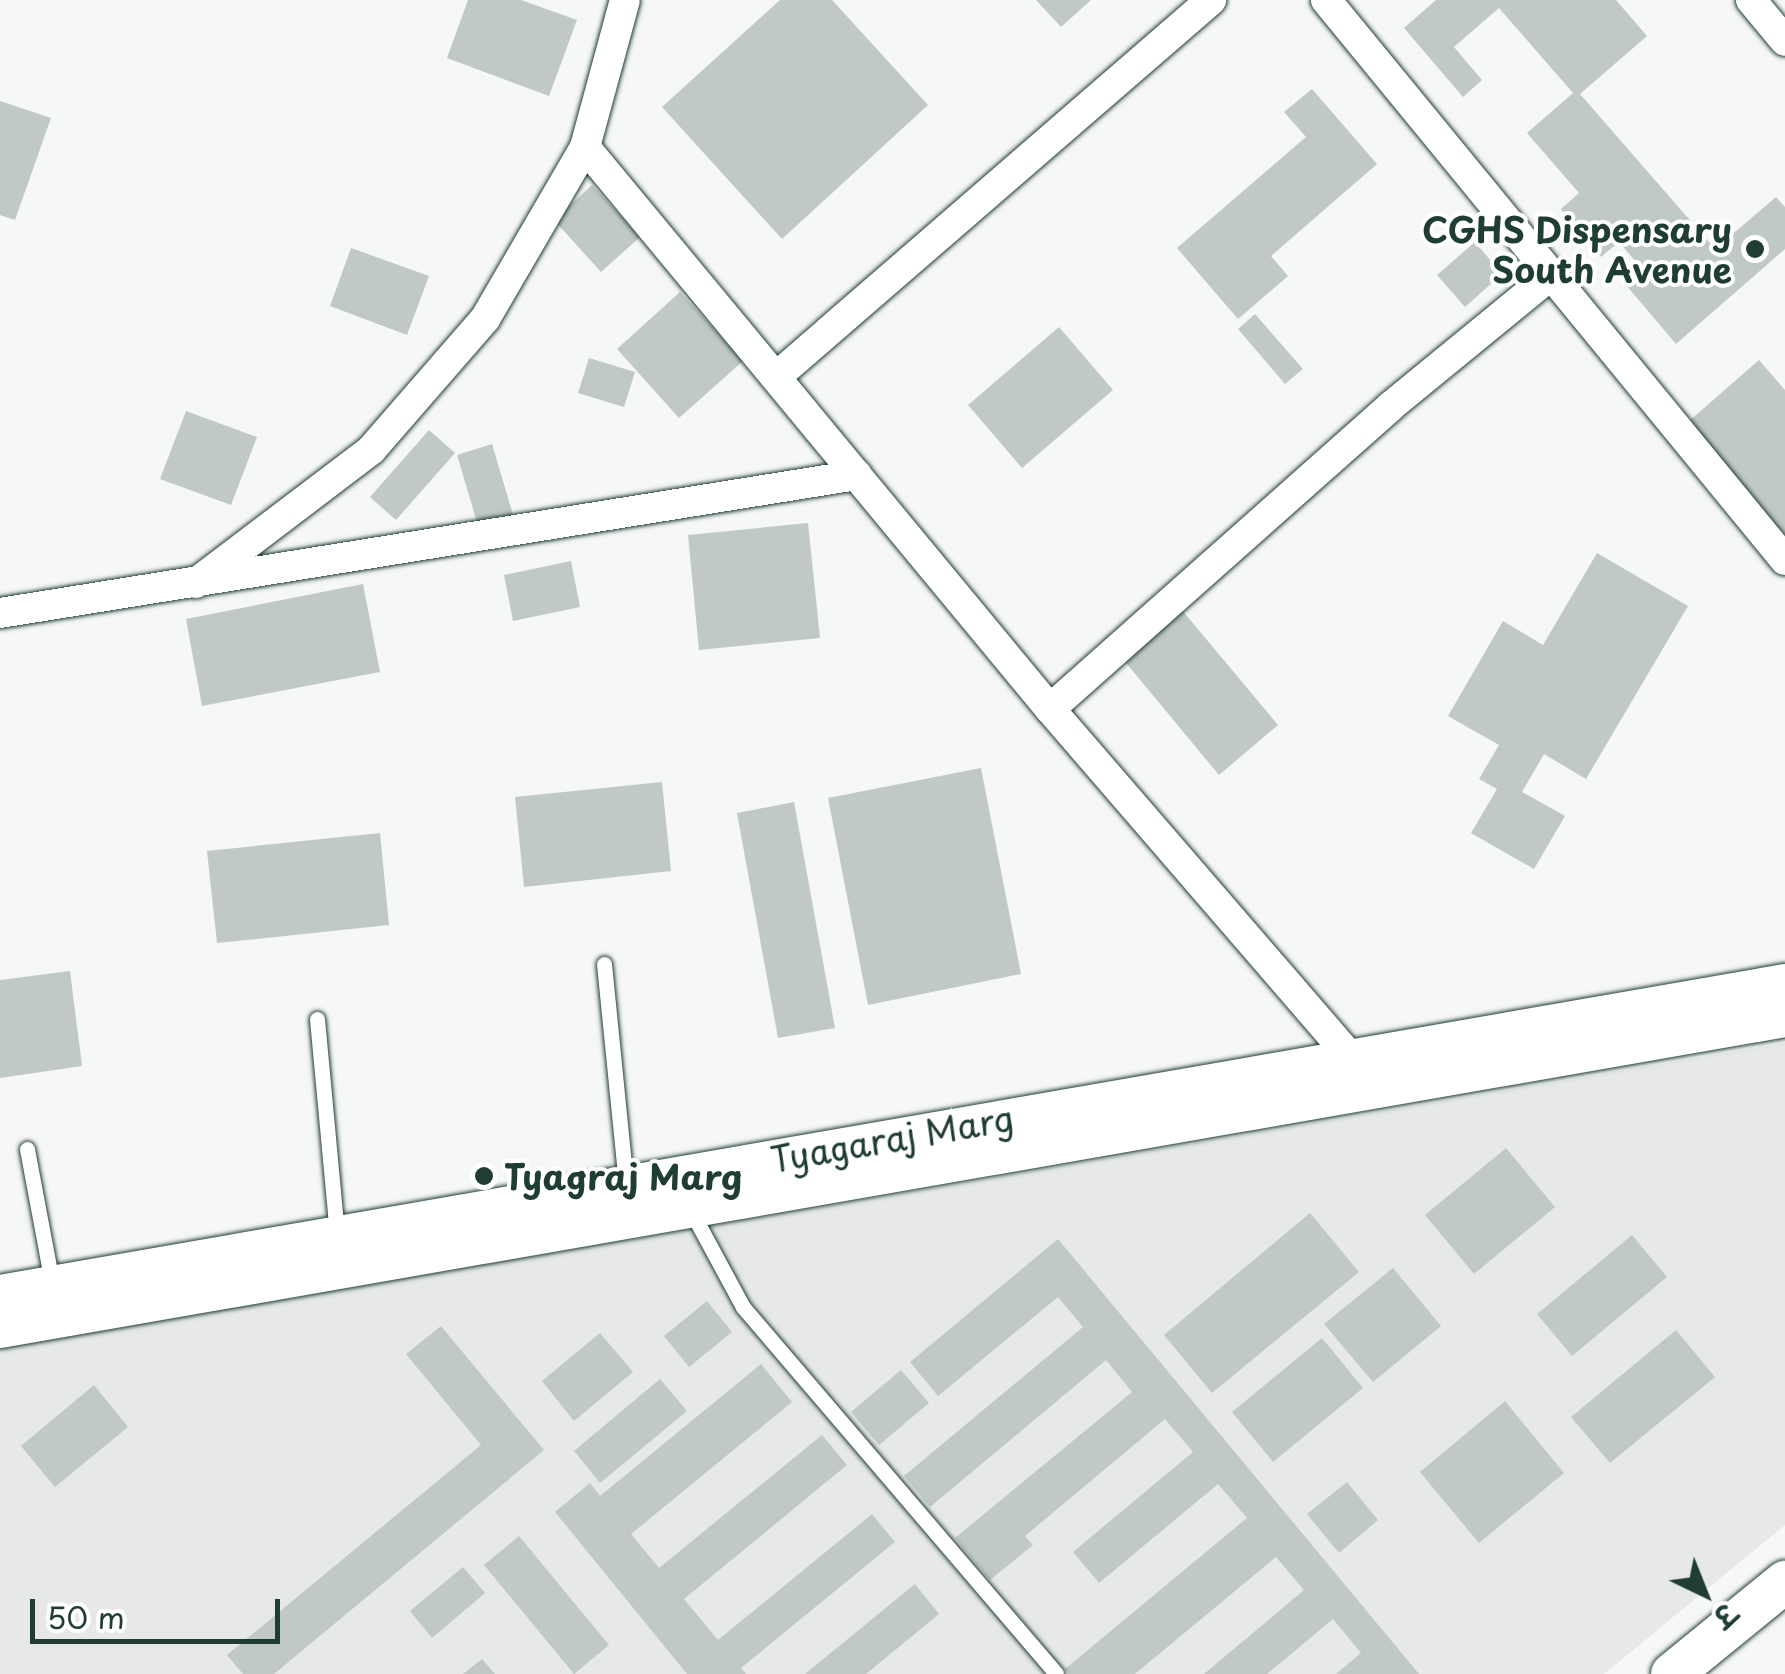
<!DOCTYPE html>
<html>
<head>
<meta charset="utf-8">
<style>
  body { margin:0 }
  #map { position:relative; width:1785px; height:1674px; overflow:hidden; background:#f6f7f7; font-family:"Playpen Sans","Playpen Sans Deva",sans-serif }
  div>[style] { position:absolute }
  .built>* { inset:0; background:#e6e9e8 }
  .building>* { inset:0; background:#c0c9c6 }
  .roads { filter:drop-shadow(0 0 2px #1f3d34) drop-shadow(0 0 2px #1f3d34) }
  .service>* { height:15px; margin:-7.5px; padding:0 7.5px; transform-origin:7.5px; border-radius:7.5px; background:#fff }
  .minor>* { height:30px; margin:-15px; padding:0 15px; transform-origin:15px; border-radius:15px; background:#fff }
  .tertiary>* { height:38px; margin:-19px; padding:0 19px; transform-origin:19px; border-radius:19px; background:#fff }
  .secondary>* { height:42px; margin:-21px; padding:0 21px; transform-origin:21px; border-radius:21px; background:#fff }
  .dots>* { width:28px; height:28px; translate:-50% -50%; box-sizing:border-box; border:5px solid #fff; border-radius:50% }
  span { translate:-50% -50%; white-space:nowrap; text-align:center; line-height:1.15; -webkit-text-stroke:8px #fff; paint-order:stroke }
  .poi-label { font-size:35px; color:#1f3d34; font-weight:700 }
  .right { translate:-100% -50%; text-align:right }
  .left { translate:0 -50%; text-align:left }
  .street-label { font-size:35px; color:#1f3d34 }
  .north { position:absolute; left:1655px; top:1544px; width:100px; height:100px; -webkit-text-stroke:8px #fff; paint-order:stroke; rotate:137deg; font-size:28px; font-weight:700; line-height:40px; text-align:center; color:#1f3d34 }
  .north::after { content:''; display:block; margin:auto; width:35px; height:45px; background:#1f3d34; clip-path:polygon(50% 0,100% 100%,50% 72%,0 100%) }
  .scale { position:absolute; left:30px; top:1599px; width:250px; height:45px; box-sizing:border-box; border:5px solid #1f3d34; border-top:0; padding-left:12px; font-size:30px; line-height:35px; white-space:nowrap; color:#1f3d34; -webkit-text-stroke:8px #fff; paint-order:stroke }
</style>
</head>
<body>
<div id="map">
  <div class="built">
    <i style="clip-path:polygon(1785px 1043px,1785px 1525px,1604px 1674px,0 1674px,0 1347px)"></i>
  </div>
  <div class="building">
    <i style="clip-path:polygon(468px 0,521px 0,577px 20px,549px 96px,447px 58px)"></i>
    <i style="clip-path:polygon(780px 0,832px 0,928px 105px,782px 239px,662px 107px)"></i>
    <i style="clip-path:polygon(1036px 0,1091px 0,1061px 27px)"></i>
    <i style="clip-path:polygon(1436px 0,1616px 0,1647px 36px,1580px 94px,1715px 249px,1776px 197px,1785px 207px,1785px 249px,1676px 344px,1620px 278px,1637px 263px,1619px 242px,1601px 257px,1561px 209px,1579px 193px,1527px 133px,1573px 93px,1499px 8px,1454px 47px,1482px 80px,1463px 97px,1404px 28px)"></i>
    <i style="clip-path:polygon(1312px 89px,1377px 164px,1271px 256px,1288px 276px,1238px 319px,1177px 248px,1306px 137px,1284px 112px)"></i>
    <i style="clip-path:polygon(0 101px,51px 118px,15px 220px,0 215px)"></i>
    <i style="clip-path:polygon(592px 185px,640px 237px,601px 272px,554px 220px)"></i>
    <i style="clip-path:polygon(1475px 242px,1502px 274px,1465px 307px,1437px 275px)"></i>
    <i style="clip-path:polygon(351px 248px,429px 276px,407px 335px,330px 306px)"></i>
    <i style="clip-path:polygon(680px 292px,743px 361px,679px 418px,617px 349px)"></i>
    <i style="clip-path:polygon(1255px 314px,1303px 369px,1285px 384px,1238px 329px)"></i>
    <i style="clip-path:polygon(1059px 327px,1113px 390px,1022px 468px,968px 405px)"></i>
    <i style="clip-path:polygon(589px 358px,635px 372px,624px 407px,578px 393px)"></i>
    <i style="clip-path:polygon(1759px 360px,1785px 390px,1785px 535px,1688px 422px)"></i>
    <i style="clip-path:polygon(186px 411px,257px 437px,231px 505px,160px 479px)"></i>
    <i style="clip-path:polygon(429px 430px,455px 453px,396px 520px,370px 497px)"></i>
    <i style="clip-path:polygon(492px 444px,514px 518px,479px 529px,457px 455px)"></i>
    <i style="clip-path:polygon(808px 523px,820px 638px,699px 650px,688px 535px)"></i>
    <i style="clip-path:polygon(1597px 553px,1688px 606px,1586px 779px,1544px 754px,1522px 792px,1565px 816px,1534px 869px,1471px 833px,1497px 789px,1479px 779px,1499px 745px,1448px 716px,1503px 621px,1543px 645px)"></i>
    <i style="clip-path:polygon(571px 561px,580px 607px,513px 621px,504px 575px)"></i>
    <i style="clip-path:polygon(363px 584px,380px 672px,202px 706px,186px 619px)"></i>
    <i style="clip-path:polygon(1176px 603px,1278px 725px,1219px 775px,1117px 652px)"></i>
    <i style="clip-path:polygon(981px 768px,1021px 974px,868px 1005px,828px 798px)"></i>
    <i style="clip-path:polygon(662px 782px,671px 871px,524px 887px,515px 797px)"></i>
    <i style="clip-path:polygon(794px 802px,835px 1028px,778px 1038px,737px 813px)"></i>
    <i style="clip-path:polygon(380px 833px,389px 925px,217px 943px,207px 851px)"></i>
    <i style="clip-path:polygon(70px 971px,82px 1066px,0 1078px,0 980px)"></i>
    <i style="clip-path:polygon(1506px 1148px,1555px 1207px,1474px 1274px,1425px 1215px)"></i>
    <i style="clip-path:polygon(1310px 1213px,1359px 1272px,1212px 1393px,1164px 1335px)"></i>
    <i style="clip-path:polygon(1632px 1235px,1667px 1277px,1572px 1356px,1537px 1314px)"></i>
    <i style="clip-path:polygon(1058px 1239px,1419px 1674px,1336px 1674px,1361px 1653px,1333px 1619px,1267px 1674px,1204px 1674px,1304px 1590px,1276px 1557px,1135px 1674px,1068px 1674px,1065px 1669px,1247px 1518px,1218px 1484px,1099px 1583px,1073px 1552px,1193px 1452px,1165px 1419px,1025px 1536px,1033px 1545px,990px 1580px,955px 1538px,1132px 1392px,1106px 1360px,930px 1507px,904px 1476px,1083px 1327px,1058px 1297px,938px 1396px,910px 1362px)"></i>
    <i style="clip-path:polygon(1393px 1268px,1441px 1326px,1373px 1382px,1324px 1324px)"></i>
    <i style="clip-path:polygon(707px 1301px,732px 1332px,689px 1367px,664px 1336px)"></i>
    <i style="clip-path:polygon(441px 1326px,544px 1450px,274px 1674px,243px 1674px,227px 1655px,481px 1445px,406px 1354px)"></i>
    <i style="clip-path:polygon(1676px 1330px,1715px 1377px,1610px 1463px,1571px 1417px)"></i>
    <i style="clip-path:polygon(600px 1333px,633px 1372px,574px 1421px,542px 1381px)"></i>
    <i style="clip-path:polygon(1322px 1338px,1363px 1388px,1273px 1462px,1232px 1412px)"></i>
    <i style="clip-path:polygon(761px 1364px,792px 1402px,631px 1534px,659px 1568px,822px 1435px,847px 1465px,684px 1599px,718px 1640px,872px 1514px,895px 1542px,741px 1668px,746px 1674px,687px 1674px,555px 1512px,590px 1483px,600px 1496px)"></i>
    <i style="clip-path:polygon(901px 1370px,929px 1403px,879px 1445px,851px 1412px)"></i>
    <i style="clip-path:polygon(660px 1379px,687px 1411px,600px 1483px,574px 1451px)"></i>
    <i style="clip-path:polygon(94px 1385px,128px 1427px,55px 1487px,21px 1446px)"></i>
    <i style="clip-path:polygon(1505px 1401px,1564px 1473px,1479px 1543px,1420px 1472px)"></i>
    <i style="clip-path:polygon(1347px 1482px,1378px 1520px,1339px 1553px,1307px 1514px)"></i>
    <i style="clip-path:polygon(519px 1536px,609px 1645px,574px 1674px,484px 1565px)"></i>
    <i style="clip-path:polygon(463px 1567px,485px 1593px,432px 1638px,410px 1611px)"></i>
    <i style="clip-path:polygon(915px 1584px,939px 1614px,866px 1674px,805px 1674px)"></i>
    <i style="clip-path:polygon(482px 1659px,495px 1674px,463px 1674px)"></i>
  </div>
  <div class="roads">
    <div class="service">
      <i style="left:604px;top:964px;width:221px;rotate:84.3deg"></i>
      <i style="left:317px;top:1019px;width:216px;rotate:84.7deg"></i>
      <i style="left:27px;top:1149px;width:136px;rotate:79.4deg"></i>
      <i style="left:690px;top:1209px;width:111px;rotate:61.6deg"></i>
      <i style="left:743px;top:1307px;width:482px;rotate:49.5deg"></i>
    </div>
    <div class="minor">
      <i style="left:1326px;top:0;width:724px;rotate:50.66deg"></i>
      <i style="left:1751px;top:0;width:53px;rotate:50.3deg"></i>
      <i style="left:585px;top:147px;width:729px;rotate:50.4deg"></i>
      <i style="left:1050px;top:709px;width:461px;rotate:49.2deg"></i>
      <i style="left:776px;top:377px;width:576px;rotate:-40.91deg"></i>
      <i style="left:196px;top:583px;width:220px;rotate:-37.2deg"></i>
      <i style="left:371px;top:450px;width:174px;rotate:-49deg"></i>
      <i style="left:485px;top:319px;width:199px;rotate:-59.8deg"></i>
      <i style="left:585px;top:147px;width:152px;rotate:-74.8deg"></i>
      <i style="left:0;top:613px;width:868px;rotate:-9.15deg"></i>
      <i style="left:1050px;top:709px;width:456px;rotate:-41.6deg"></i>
      <i style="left:1391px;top:406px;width:208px;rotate:-39.3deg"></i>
    </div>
    <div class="tertiary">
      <i style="left:0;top:1294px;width:1812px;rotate:-9.88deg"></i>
      <i style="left:0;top:1329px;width:1812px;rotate:-9.88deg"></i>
    </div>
    <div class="secondary">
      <i style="left:1672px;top:1674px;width:146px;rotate:-39.2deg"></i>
    </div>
  </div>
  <div class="dots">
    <i style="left:1755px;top:249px;background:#1f3d34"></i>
    <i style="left:484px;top:1176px;background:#1f3d34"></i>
  </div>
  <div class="poi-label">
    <span class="right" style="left:1732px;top:249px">CGHS Dispensary<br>South Avenue</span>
    <span class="left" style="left:504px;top:1176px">Tyagraj Marg</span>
  </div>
  <div class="street-label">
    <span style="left:892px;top:1138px;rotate:-10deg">Tyagaraj Marg</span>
  </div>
  <div class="north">उ</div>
  <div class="scale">50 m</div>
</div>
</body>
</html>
